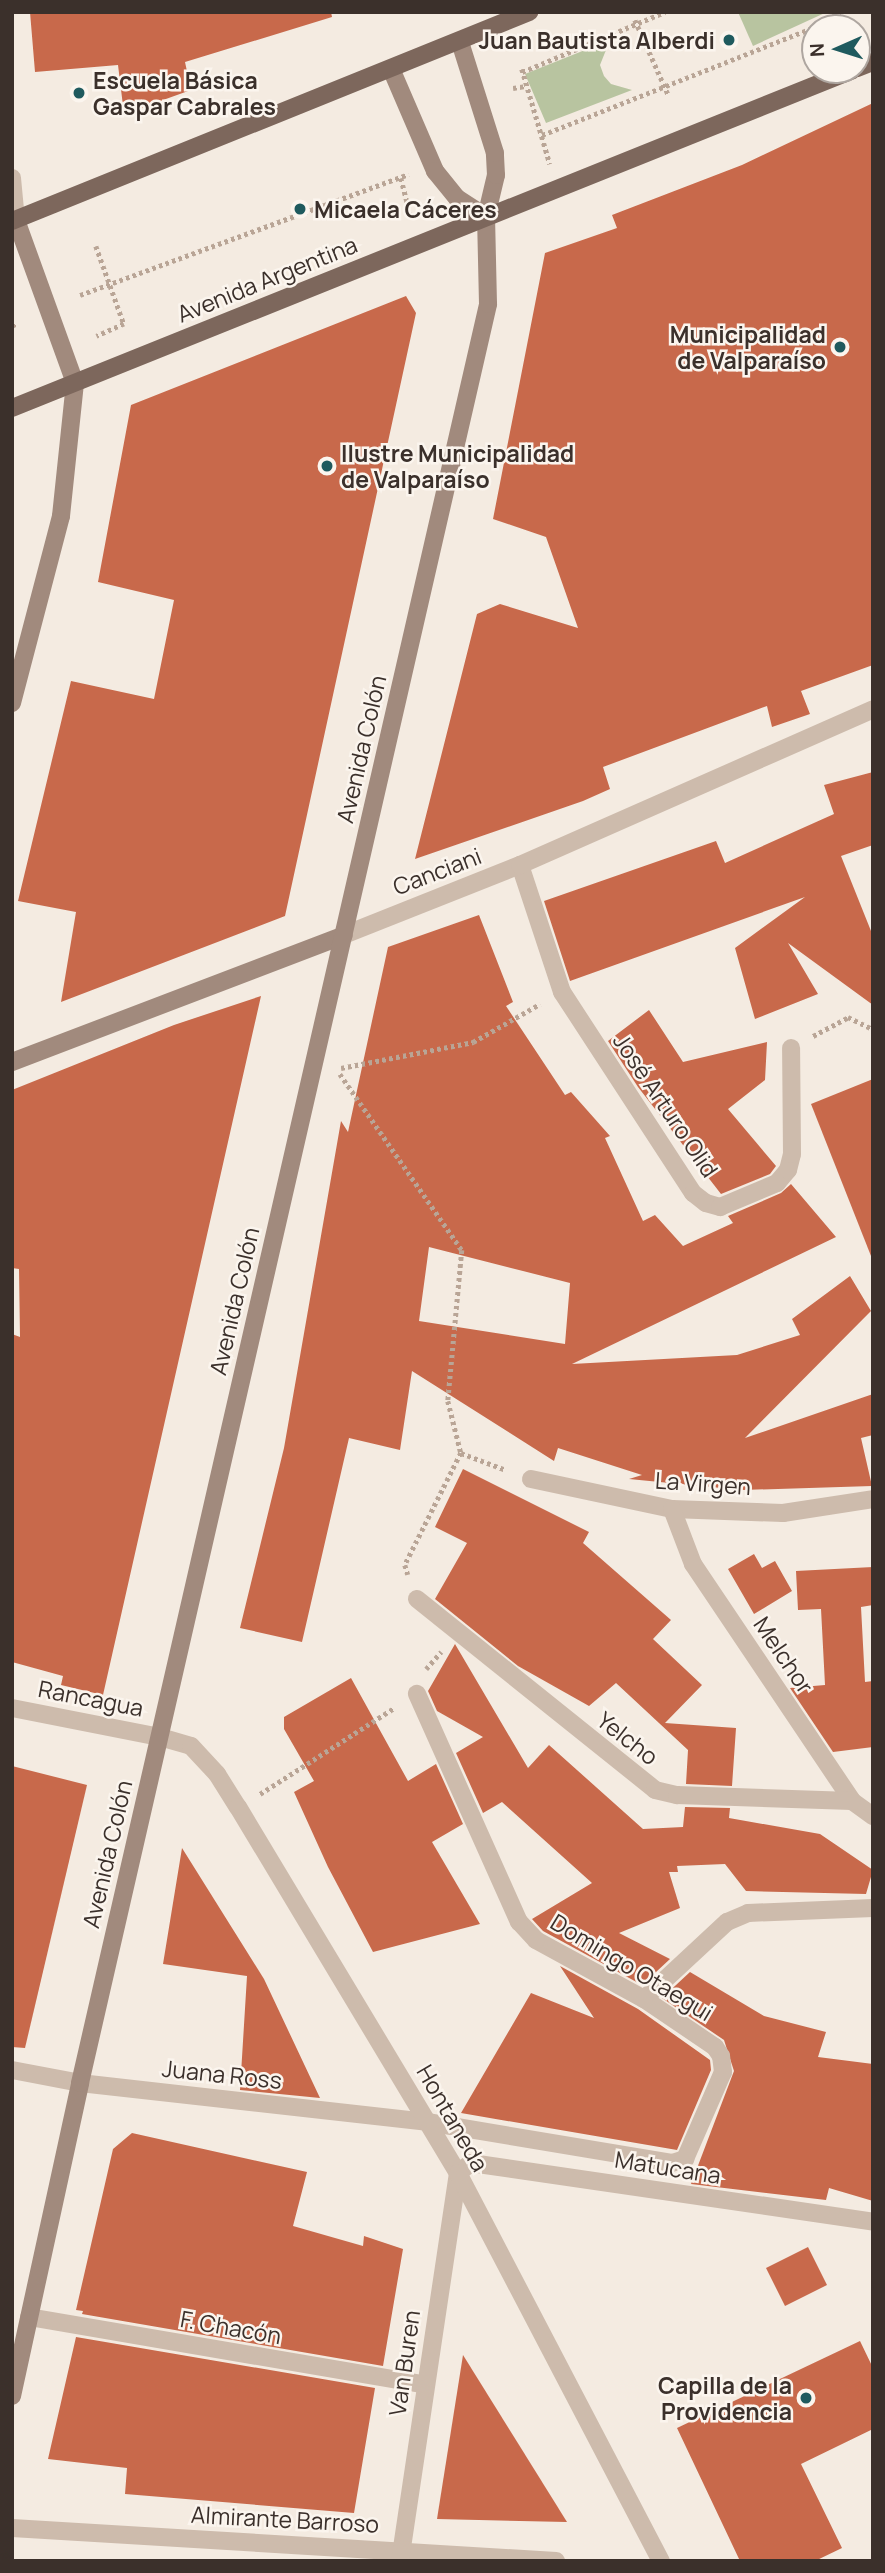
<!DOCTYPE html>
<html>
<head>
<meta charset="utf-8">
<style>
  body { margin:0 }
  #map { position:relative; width:885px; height:2573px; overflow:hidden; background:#f4ebe1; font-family:Manrope,sans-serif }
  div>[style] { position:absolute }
  .green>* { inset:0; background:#b8c4a0 }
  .building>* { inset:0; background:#c8694b }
  .path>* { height:4.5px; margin-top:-2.25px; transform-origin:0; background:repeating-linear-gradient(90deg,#b9a596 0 3.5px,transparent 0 7px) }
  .minor>* { height:18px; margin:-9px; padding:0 9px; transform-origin:9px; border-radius:9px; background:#cdbbac }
  .tertiary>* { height:18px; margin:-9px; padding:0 9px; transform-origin:9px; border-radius:9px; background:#cdbbac }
  .secondary>* { height:18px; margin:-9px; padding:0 9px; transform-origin:9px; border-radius:9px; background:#a18a7d }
  .primary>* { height:18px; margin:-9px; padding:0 9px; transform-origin:9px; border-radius:9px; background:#7d675c }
  .dots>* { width:19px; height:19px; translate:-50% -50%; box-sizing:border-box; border:4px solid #fbf5ee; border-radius:50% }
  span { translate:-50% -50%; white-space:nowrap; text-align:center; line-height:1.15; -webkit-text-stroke:5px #fbf5ee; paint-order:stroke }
  .poi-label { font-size:23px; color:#3b302b; font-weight:700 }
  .right { translate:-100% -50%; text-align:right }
  .left { translate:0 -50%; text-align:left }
  .street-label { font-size:23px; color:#3b302b }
  .frame { position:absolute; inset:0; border:14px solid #3b302b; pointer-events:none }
  .north { position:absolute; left:801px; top:14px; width:70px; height:70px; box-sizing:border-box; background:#fbf5ee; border:2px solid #aea6a0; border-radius:50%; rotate:267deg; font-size:19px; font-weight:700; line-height:28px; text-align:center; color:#3b302b }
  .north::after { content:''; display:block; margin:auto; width:24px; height:32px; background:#1f5a5e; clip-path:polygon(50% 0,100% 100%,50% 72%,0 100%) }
</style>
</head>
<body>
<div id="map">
  <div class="green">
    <i style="clip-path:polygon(738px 12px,827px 12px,753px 46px)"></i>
    <i style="clip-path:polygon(610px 40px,600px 65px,604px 76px,611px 84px,632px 90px,546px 123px,525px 74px)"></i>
  </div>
  <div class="building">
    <i style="clip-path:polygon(30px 12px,331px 12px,332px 17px,185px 62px,191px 90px,124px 114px,118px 65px,35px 72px)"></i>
    <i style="clip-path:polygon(873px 103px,873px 665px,801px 691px,810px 714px,772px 727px,767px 706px,603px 767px,610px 789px,583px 801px,415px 859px,477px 614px,500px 604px,578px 628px,546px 537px,493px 519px,545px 253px,617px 228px,612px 215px,742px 165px)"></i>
    <i style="clip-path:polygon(406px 296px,416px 313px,285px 916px,61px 1002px,76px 912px,18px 901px,71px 681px,154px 699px,174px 600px,98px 582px,131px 405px)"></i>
    <i style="clip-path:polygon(873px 772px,873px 845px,841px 856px,873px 936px,873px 1005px,788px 943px,818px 994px,755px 1019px,735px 948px,805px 897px,570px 981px,544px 901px,716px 841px,725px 863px,834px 814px,824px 785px)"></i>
    <i style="clip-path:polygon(evenodd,479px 915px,513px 1002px,506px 1006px,565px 1095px,571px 1092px,610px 1136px,605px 1138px,643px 1221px,655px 1215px,683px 1246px,733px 1223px,728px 1216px,781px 1193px,791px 1184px,836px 1237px,572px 1364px,737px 1355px,800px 1335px,792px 1319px,850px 1276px,871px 1311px,745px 1438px,873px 1394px,873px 1435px,861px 1438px,872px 1486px,742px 1490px,629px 1479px,642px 1475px,558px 1448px,554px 1461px,412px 1371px,400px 1450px,349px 1438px,302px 1642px,240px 1628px,284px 1448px,341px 1121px,348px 1132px,388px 947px,479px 915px,429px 1247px,570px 1283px,565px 1344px,419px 1321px,429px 1247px)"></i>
    <i style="clip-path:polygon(261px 996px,103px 1695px,61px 1685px,63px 1676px,12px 1662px,12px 1334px,20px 1337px,19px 1269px,12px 1268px,12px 1090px,174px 1025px)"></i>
    <i style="clip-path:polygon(649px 1010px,683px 1062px,767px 1042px,765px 1080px,728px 1109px,776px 1166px,770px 1174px,721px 1194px,638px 1087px,608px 1041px)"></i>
    <i style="clip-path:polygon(873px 1079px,873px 1255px,871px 1256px,811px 1104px)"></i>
    <i style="clip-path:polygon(463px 1469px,589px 1532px,583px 1543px,671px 1620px,653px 1639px,702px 1685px,665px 1723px,736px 1728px,732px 1786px,686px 1784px,688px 1750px,616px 1683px,589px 1706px,518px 1666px,435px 1599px,467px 1543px,435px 1527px)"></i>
    <i style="clip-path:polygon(754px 1554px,762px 1568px,775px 1561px,792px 1591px,754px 1614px,728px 1569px)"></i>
    <i style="clip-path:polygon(873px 1567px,873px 1605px,861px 1607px,865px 1682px,873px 1681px,873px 1747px,833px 1752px,790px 1688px,825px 1685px,821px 1609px,798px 1610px,796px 1571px)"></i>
    <i style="clip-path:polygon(455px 1644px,528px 1768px,549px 1745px,643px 1829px,683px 1827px,685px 1807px,730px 1808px,729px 1818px,820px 1834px,873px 1870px,866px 1894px,746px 1891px,725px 1864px,677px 1866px,678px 1872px,669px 1872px,680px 1908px,619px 1933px,670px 1959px,642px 1985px,543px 1931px,532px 1919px,592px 1883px,502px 1802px,483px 1813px,456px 1753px,483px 1737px,437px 1711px,428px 1691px)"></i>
    <i style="clip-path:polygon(351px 1678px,408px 1781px,436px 1764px,463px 1824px,432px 1842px,480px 1924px,373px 1952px,328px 1867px,294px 1792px,314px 1781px,284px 1729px,284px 1717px)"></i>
    <i style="clip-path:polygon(12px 1766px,87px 1785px,25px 2048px,12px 2047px)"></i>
    <i style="clip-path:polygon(182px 1848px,264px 1979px,320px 2098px,240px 2090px,247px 1976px,163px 1964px)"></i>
    <i style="clip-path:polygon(560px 1966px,638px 2009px,710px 2060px,711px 2070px,677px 2150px,461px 2113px,531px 1993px,594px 2018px)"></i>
    <i style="clip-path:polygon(690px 1972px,764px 2016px,826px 2032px,818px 2057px,873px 2064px,873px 2201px,829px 2188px,826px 2200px,691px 2184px,734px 2071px,724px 2040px,662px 1998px)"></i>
    <i style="clip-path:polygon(132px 2133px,307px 2172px,293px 2226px,363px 2246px,364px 2236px,403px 2249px,383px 2366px,82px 2314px,83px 2311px,76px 2310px,113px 2149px)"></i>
    <i style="clip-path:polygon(808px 2247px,827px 2285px,785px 2306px,766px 2268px)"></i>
    <i style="clip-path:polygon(76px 2337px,375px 2388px,354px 2513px,125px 2494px,127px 2468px,48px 2459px)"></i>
    <i style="clip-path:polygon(860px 2341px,873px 2368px,873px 2429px,801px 2464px,842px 2548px,815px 2561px,740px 2561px,677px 2428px)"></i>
    <i style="clip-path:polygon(463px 2355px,567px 2522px,437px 2519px)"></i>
  </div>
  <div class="path">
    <i style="left:635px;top:20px;width:81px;rotate:66deg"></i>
    <i style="left:522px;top:69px;width:99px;rotate:73.6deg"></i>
    <i style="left:522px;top:72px;width:155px;rotate:-22.8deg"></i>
    <i style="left:513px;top:88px;width:12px;rotate:-9deg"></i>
    <i style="left:542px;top:135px;width:294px;rotate:-21.6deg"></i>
    <i style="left:815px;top:27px;width:29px;rotate:-31deg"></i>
    <i style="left:401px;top:178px;width:40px;rotate:75.6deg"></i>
    <i style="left:96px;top:246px;width:83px;rotate:70.3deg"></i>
    <i style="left:124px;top:324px;width:30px;rotate:156deg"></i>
    <i style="left:80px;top:295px;width:350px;rotate:-20.2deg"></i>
    <i style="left:12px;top:326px;width:6px;rotate:-31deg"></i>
    <i style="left:813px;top:1036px;width:40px;rotate:-28deg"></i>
    <i style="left:848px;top:1017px;width:28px;rotate:26deg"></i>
    <i style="left:341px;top:1068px;width:135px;rotate:-11.1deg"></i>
    <i style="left:473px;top:1042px;width:77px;rotate:-29.6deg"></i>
    <i style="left:340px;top:1074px;width:214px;rotate:55.3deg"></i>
    <i style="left:462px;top:1250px;width:152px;rotate:95.3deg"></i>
    <i style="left:448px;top:1401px;width:54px;rotate:76deg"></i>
    <i style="left:461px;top:1453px;width:125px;rotate:116.6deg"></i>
    <i style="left:405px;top:1565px;width:10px;rotate:73deg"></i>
    <i style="left:461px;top:1453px;width:48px;rotate:20.7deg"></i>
    <i style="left:426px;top:1669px;width:23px;rotate:-49deg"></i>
    <i style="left:260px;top:1794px;width:159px;rotate:-32.7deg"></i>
  </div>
  <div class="minor">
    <i style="left:12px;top:178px;width:42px;rotate:84.6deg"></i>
    <i style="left:520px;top:865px;width:134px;rotate:71.7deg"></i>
    <i style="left:562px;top:992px;width:240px;rotate:56.9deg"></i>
    <i style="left:693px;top:1193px;width:16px;rotate:38deg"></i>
    <i style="left:706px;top:1203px;width:15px;rotate:16deg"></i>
    <i style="left:720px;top:1207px;width:62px;rotate:-22.8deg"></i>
    <i style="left:777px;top:1183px;width:17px;rotate:-50deg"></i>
    <i style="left:788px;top:1170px;width:16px;rotate:-76deg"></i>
    <i style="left:792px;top:1154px;width:106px;rotate:-90.5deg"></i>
    <i style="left:344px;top:935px;width:189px;rotate:-21.7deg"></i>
    <i style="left:520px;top:865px;width:386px;rotate:-23.8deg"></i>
    <i style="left:531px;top:1479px;width:144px;rotate:12deg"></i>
    <i style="left:672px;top:1509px;width:111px;rotate:2.1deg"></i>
    <i style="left:783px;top:1513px;width:91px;rotate:-8.8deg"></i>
    <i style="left:672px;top:1509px;width:59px;rotate:69.1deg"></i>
    <i style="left:693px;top:1564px;width:285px;rotate:56.1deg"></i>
    <i style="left:852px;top:1801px;width:26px;rotate:36deg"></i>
    <i style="left:417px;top:1599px;width:305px;rotate:38.7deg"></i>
    <i style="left:655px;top:1790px;width:23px;rotate:13deg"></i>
    <i style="left:677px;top:1795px;width:175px;rotate:2deg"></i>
    <i style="left:12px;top:1708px;width:151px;rotate:11.1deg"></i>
    <i style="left:644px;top:1999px;width:113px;rotate:-42.9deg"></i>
    <i style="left:727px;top:1922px;width:23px;rotate:-23deg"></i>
    <i style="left:748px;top:1913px;width:125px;rotate:-2.3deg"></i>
    <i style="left:12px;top:2070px;width:69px;rotate:10.8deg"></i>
    <i style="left:80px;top:2083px;width:349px;rotate:6.4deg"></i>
    <i style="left:427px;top:2122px;width:248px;rotate:9.5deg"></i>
    <i style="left:672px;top:2163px;width:14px;rotate:-17deg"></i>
    <i style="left:685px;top:2159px;width:95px;rotate:-66.4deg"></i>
    <i style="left:723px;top:2072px;width:16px;rotate:-97deg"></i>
    <i style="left:721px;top:2056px;width:11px;rotate:-124deg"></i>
    <i style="left:715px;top:2047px;width:86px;rotate:-145.9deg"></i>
    <i style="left:644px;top:1999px;width:123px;rotate:-151.4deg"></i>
    <i style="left:536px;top:1940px;width:25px;rotate:-133deg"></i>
    <i style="left:519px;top:1922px;width:250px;rotate:-114.1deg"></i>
    <i style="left:29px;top:2317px;width:402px;rotate:9.7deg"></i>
    <i style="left:12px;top:2528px;width:545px;rotate:3.47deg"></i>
    <i style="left:400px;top:2561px;width:392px;rotate:-81.5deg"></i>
    <i style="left:458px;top:2173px;width:16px;rotate:-38deg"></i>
    <i style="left:471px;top:2163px;width:406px;rotate:8.3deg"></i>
  </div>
  <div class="tertiary">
    <i style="left:160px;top:1737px;width:32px;rotate:16deg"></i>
    <i style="left:191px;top:1746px;width:38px;rotate:47deg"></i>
    <i style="left:217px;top:1774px;width:39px;rotate:58deg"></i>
    <i style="left:238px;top:1807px;width:427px;rotate:59deg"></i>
    <i style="left:458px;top:2173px;width:438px;rotate:62.4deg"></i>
  </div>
  <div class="secondary">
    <i style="left:392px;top:71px;width:109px;rotate:66.7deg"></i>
    <i style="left:435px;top:171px;width:35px;rotate:51deg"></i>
    <i style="left:457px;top:198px;width:35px;rotate:33deg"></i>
    <i style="left:12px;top:703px;width:193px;rotate:-75.3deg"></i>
    <i style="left:61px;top:516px;width:134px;rotate:-84deg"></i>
    <i style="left:75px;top:383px;width:173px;rotate:-109.9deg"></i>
    <i style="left:12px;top:1062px;width:355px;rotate:-20.9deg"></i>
    <i style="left:12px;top:2396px;width:320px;rotate:-77.7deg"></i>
    <i style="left:80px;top:2083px;width:1825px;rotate:-77.08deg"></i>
    <i style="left:488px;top:304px;width:87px;rotate:-91.3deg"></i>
    <i style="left:486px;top:217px;width:43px;rotate:-76.6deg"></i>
    <i style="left:496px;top:175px;width:22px;rotate:-93deg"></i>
    <i style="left:495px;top:153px;width:116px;rotate:-107.5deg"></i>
  </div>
  <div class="primary">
    <i style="left:857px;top:68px;width:17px;rotate:-21deg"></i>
    <i style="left:12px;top:221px;width:558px;rotate:-22.01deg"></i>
    <i style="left:12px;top:408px;width:906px;rotate:-21.9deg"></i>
  </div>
  <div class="dots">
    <i style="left:729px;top:40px;background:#1f5a5e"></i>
    <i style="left:79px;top:93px;background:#1f5a5e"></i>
    <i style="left:300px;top:209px;background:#1f5a5e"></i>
    <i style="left:840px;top:347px;background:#1f5a5e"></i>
    <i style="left:327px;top:466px;background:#1f5a5e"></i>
    <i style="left:806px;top:2398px;background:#1f5a5e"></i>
  </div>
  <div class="poi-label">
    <span class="right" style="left:715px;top:40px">Juan Bautista Alberdi</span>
    <span class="left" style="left:93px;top:93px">Escuela Básica<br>Gaspar Cabrales</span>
    <span class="left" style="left:314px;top:209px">Micaela Cáceres</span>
    <span class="right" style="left:826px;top:347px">Municipalidad<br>de Valparaíso</span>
    <span class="left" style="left:341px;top:466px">Ilustre Municipalidad<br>de Valparaíso</span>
    <span class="right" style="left:792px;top:2398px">Capilla de la<br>Providencia</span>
  </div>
  <div class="street-label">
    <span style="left:267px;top:279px;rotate:-22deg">Avenida Argentina</span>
    <span style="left:361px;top:749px;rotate:-77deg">Avenida Colón</span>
    <span style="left:437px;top:871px;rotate:-21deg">Canciani</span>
    <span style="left:666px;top:1105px;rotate:56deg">José Arturo Olid</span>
    <span style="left:234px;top:1301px;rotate:-77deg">Avenida Colón</span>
    <span style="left:703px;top:1483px;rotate:4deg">La Virgen</span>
    <span style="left:784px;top:1655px;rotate:56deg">Melchor</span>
    <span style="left:91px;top:1698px;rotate:11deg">Rancagua</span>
    <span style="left:628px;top:1738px;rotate:38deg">Yelcho</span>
    <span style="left:107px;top:1854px;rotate:-77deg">Avenida Colón</span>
    <span style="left:632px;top:1967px;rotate:31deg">Domingo Otaegui</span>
    <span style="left:222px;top:2074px;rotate:6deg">Juana Ross</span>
    <span style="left:453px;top:2118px;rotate:60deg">Hontaneda</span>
    <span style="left:668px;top:2167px;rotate:9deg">Matucana</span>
    <span style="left:231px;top:2327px;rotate:10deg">F. Chacón</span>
    <span style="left:404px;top:2363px;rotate:-82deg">Van Buren</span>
    <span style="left:285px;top:2519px;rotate:3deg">Almirante Barroso</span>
  </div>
  <div class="frame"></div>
  <div class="north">N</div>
</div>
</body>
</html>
